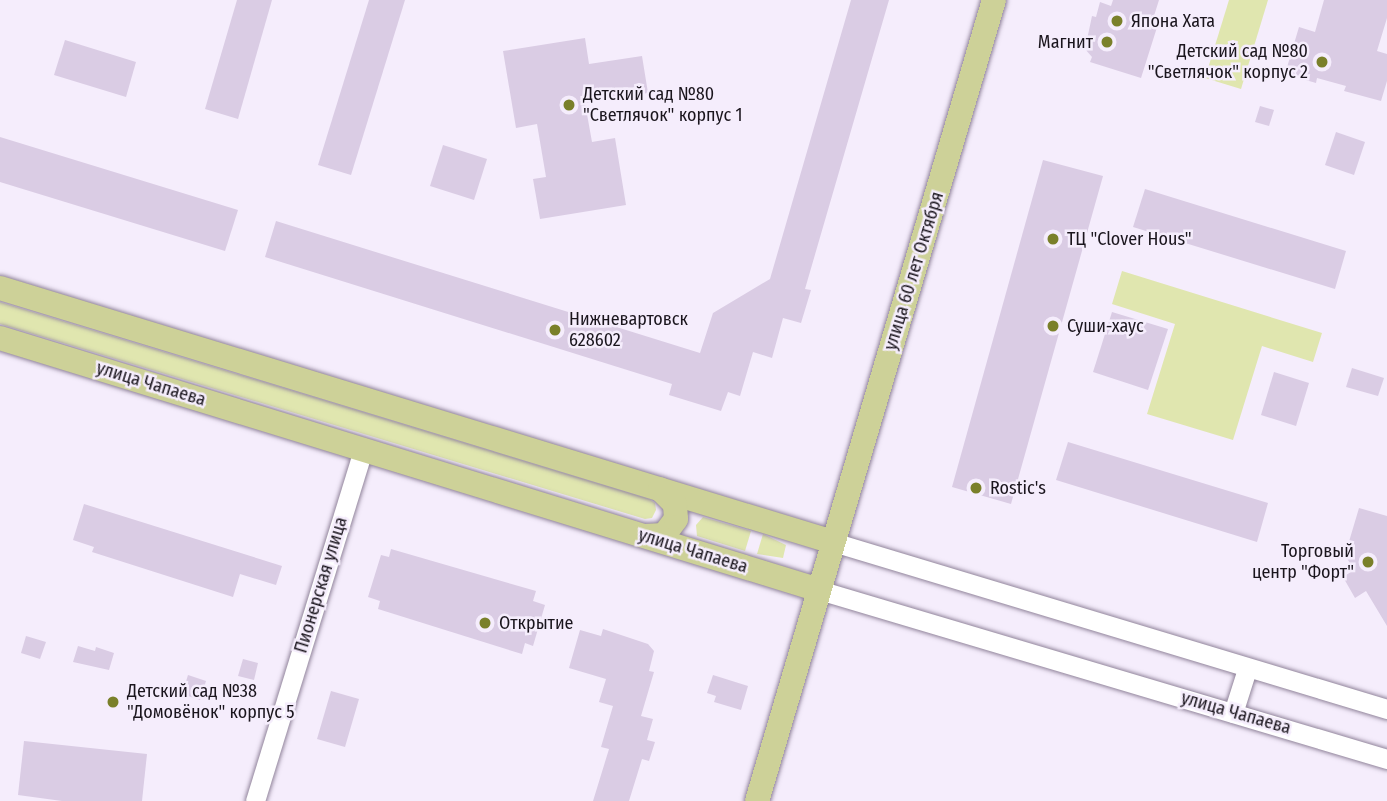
<!DOCTYPE html>
<html>
<head>
<meta charset="utf-8">
<style>
  body { margin:0 }
  #map { position:relative; width:1387px; height:801px; overflow:hidden; background:#f5edfc; font-family:"Fira Sans Condensed",sans-serif }
  div>[style] { position:absolute }
  .green>* { inset:0; background:#e0e6af }
  .building>* { inset:0; background:#dacce4 }
  .roads { filter:drop-shadow(0 0 2px #91849b) drop-shadow(0 0 2px #91849b) }
  .minor>* { height:19px; margin:-9.5px; padding:0 9.5px; transform-origin:9.5px; border-radius:9.5px; background:#fff }
  .major>* { height:24px; margin:-12px; padding:0 12px; transform-origin:12px; border-radius:12px; background:#cdd198 }
  .dots>* { width:19px; height:19px; translate:-50% -50%; box-sizing:border-box; border:4px solid #f5edfc; border-radius:50% }
  span { translate:-50% -50%; white-space:nowrap; text-align:center; line-height:1.15; -webkit-text-stroke:5px #f5edfc; paint-order:stroke }
  .poi-label { font-size:18px; color:#1a151d }
  .left { translate:0 -50%; text-align:left }
  .right { translate:-100% -50%; text-align:right }
  .street-label { font-size:18px; color:#1a151d }
</style>
</head>
<body>
<div id="map">
  <div class="green">
    <i style="clip-path:polygon(1229px 0,1268px 0,1241px 89px,1205px 78px)"></i>
    <i style="clip-path:polygon(1122px 271px,1322px 333px,1313px 362px,1262px 346px,1233px 440px,1147px 414px,1175px 324px,1112px 304px)"></i>
    <i style="clip-path:polygon(0 302px,649px 499px,655px 503px,656px 510px,652px 518px,645px 519px,0 324px)"></i>
    <i style="clip-path:polygon(703px 517px,751px 531px,745px 551px,697px 536px,696px 525px)"></i>
    <i style="clip-path:polygon(763px 534px,786px 545px,783px 558px,757px 554px)"></i>
  </div>
  <div class="building">
    <i style="clip-path:polygon(237px 0,272px 0,238px 119px,205px 109px)"></i>
    <i style="clip-path:polygon(369px 0,405px 0,351px 175px,318px 165px)"></i>
    <i style="clip-path:polygon(851px 0,889px 0,805px 289px,811px 290px,801px 323px,783px 318px,772px 358px,753px 352px,740px 396px,728px 392px,721px 411px,669px 395px,672px 384px,265px 257px,276px 221px,700px 353px,713px 313px,770px 279px)"></i>
    <i style="clip-path:polygon(1113px 0,1159px 0,1153px 19px,1159px 21px,1141px 78px,1090px 62px,1092px 57px,1085px 49px,1092px 16px,1096px 17px,1100px 2px,1111px 6px)"></i>
    <i style="clip-path:polygon(1324px 0,1387px 0,1387px 18px,1377px 51px,1387px 54px,1387px 81px,1381px 101px,1344px 91px,1346px 86px,1317px 78px,1316px 83px,1285px 74px,1299px 27px,1315px 32px)"></i>
    <i style="clip-path:polygon(585px 38px,589px 64px,642px 56px,648px 93px,585px 103px,592px 142px,615px 138px,626px 205px,540px 219px,533px 179px,546px 177px,537px 124px,516px 128px,503px 51px)"></i>
    <i style="clip-path:polygon(65px 40px,136px 62px,126px 97px,54px 75px)"></i>
    <i style="clip-path:polygon(1260px 106px,1274px 110px,1269px 126px,1255px 122px)"></i>
    <i style="clip-path:polygon(1336px 132px,1365px 142px,1354px 175px,1325px 165px)"></i>
    <i style="clip-path:polygon(0 137px,238px 210px,225px 251px,0 182px)"></i>
    <i style="clip-path:polygon(443px 145px,487px 159px,474px 200px,430px 186px)"></i>
    <i style="clip-path:polygon(1043px 160px,1103px 176px,1011px 504px,952px 487px)"></i>
    <i style="clip-path:polygon(1145px 189px,1346px 251px,1335px 289px,1133px 227px)"></i>
    <i style="clip-path:polygon(1112px 312px,1168px 329px,1148px 390px,1093px 372px)"></i>
    <i style="clip-path:polygon(1352px 368px,1384px 378px,1378px 396px,1346px 387px)"></i>
    <i style="clip-path:polygon(1274px 372px,1309px 383px,1296px 426px,1261px 415px)"></i>
    <i style="clip-path:polygon(1068px 442px,1268px 503px,1257px 542px,1056px 480px)"></i>
    <i style="clip-path:polygon(84px 504px,282px 566px,276px 585px,240px 574px,233px 597px,92px 552px,94px 547px,73px 540px)"></i>
    <i style="clip-path:polygon(1359px 508px,1387px 516px,1387px 626px,1366px 591px,1355px 598px,1343px 577px,1354px 570px,1345px 555px)"></i>
    <i style="clip-path:polygon(391px 549px,536px 591px,533px 601px,545px 605px,533px 646px,525px 643px,522px 654px,378px 609px,380px 601px,368px 597px,381px 555px,389px 557px)"></i>
    <i style="clip-path:polygon(603px 629px,648px 644px,654px 651px,649px 671px,654px 672px,641px 716px,653px 719px,647px 740px,655px 742px,649px 761px,642px 759px,629px 801px,593px 801px,609px 749px,601px 747px,613px 706px,599px 702px,606px 679px,569px 668px,580px 630px,601px 636px)"></i>
    <i style="clip-path:polygon(26px 636px,46px 642px,40px 659px,21px 653px)"></i>
    <i style="clip-path:polygon(78px 646px,95px 651px,96px 647px,114px 653px,109px 670px,73px 662px)"></i>
    <i style="clip-path:polygon(243px 659px,258px 663px,254px 680px,238px 676px)"></i>
    <i style="clip-path:polygon(188px 675px,206px 681px,200px 700px,182px 694px)"></i>
    <i style="clip-path:polygon(713px 675px,748px 686px,741px 710px,714px 702px,716px 696px,707px 693px)"></i>
    <i style="clip-path:polygon(331px 691px,359px 699px,345px 747px,317px 739px)"></i>
    <i style="clip-path:polygon(24px 741px,147px 754px,142px 801px,62px 801px,18px 795px)"></i>
  </div>
  <div class="roads">
    <div class="minor">
      <i style="left:833px;top:542px;width:579px;rotate:16.78deg"></i>
      <i style="left:819px;top:590px;width:593px;rotate:16.57deg"></i>
      <i style="left:1233px;top:713px;width:46px;rotate:-72.3deg"></i>
      <i style="left:255px;top:801px;width:368px;rotate:-72.9deg"></i>
    </div>
    <div class="major">
      <i style="left:0;top:288px;width:871px;rotate:16.96deg"></i>
      <i style="left:0;top:338px;width:857px;rotate:17.1deg"></i>
      <i style="left:645px;top:536px;width:19px;rotate:-3deg"></i>
      <i style="left:664px;top:535px;width:20px;rotate:-53deg"></i>
      <i style="left:676px;top:519px;width:15px;rotate:-94deg"></i>
      <i style="left:675px;top:504px;width:21px;rotate:-135deg"></i>
      <i style="left:757px;top:801px;width:835px;rotate:-73.52deg"></i>
    </div>
  </div>
  <div class="dots">
    <i style="left:1117px;top:21px;background:#7a802a"></i>
    <i style="left:1107px;top:42px;background:#7a802a"></i>
    <i style="left:1322px;top:62px;background:#7a802a"></i>
    <i style="left:569px;top:105px;background:#7a802a"></i>
    <i style="left:1053px;top:239px;background:#7a802a"></i>
    <i style="left:1053px;top:326px;background:#7a802a"></i>
    <i style="left:555px;top:330px;background:#7a802a"></i>
    <i style="left:976px;top:488px;background:#7a802a"></i>
    <i style="left:1368px;top:562px;background:#7a802a"></i>
    <i style="left:485px;top:623px;background:#7a802a"></i>
    <i style="left:113px;top:702px;background:#7a802a"></i>
  </div>
  <div class="poi-label">
    <span class="left" style="left:1131px;top:21px">Япона Хата</span>
    <span class="right" style="left:1093px;top:42px">Магнит</span>
    <span class="right" style="left:1308px;top:62px">Детский сад №80<br>"Светлячок" корпус 2</span>
    <span class="left" style="left:583px;top:105px">Детский сад №80<br>"Светлячок" корпус 1</span>
    <span class="left" style="left:1067px;top:239px">ТЦ "Clover Hous"</span>
    <span class="left" style="left:569px;top:330px">Нижневартовск<br>628602</span>
    <span class="left" style="left:1067px;top:326px">Суши-хаус</span>
    <span class="left" style="left:990px;top:488px">Rostic's</span>
    <span class="right" style="left:1354px;top:562px">Торговый<br>центр "Форт"</span>
    <span class="left" style="left:499px;top:623px">Открытие</span>
    <span class="left" style="left:127px;top:702px">Детский сад №38<br>"Домовёнок" корпус 5</span>
  </div>
  <div class="street-label">
    <span style="left:914px;top:271px;rotate:-73deg">улица 60 лет Октября</span>
    <span style="left:151px;top:384px;rotate:17deg">улица Чапаева</span>
    <span style="left:693px;top:551px;rotate:17deg">улица Чапаева</span>
    <span style="left:321px;top:585px;rotate:-73deg">Пионерская улица</span>
    <span style="left:1236px;top:713px;rotate:16deg">улица Чапаева</span>
  </div>
</div>
</body>
</html>
